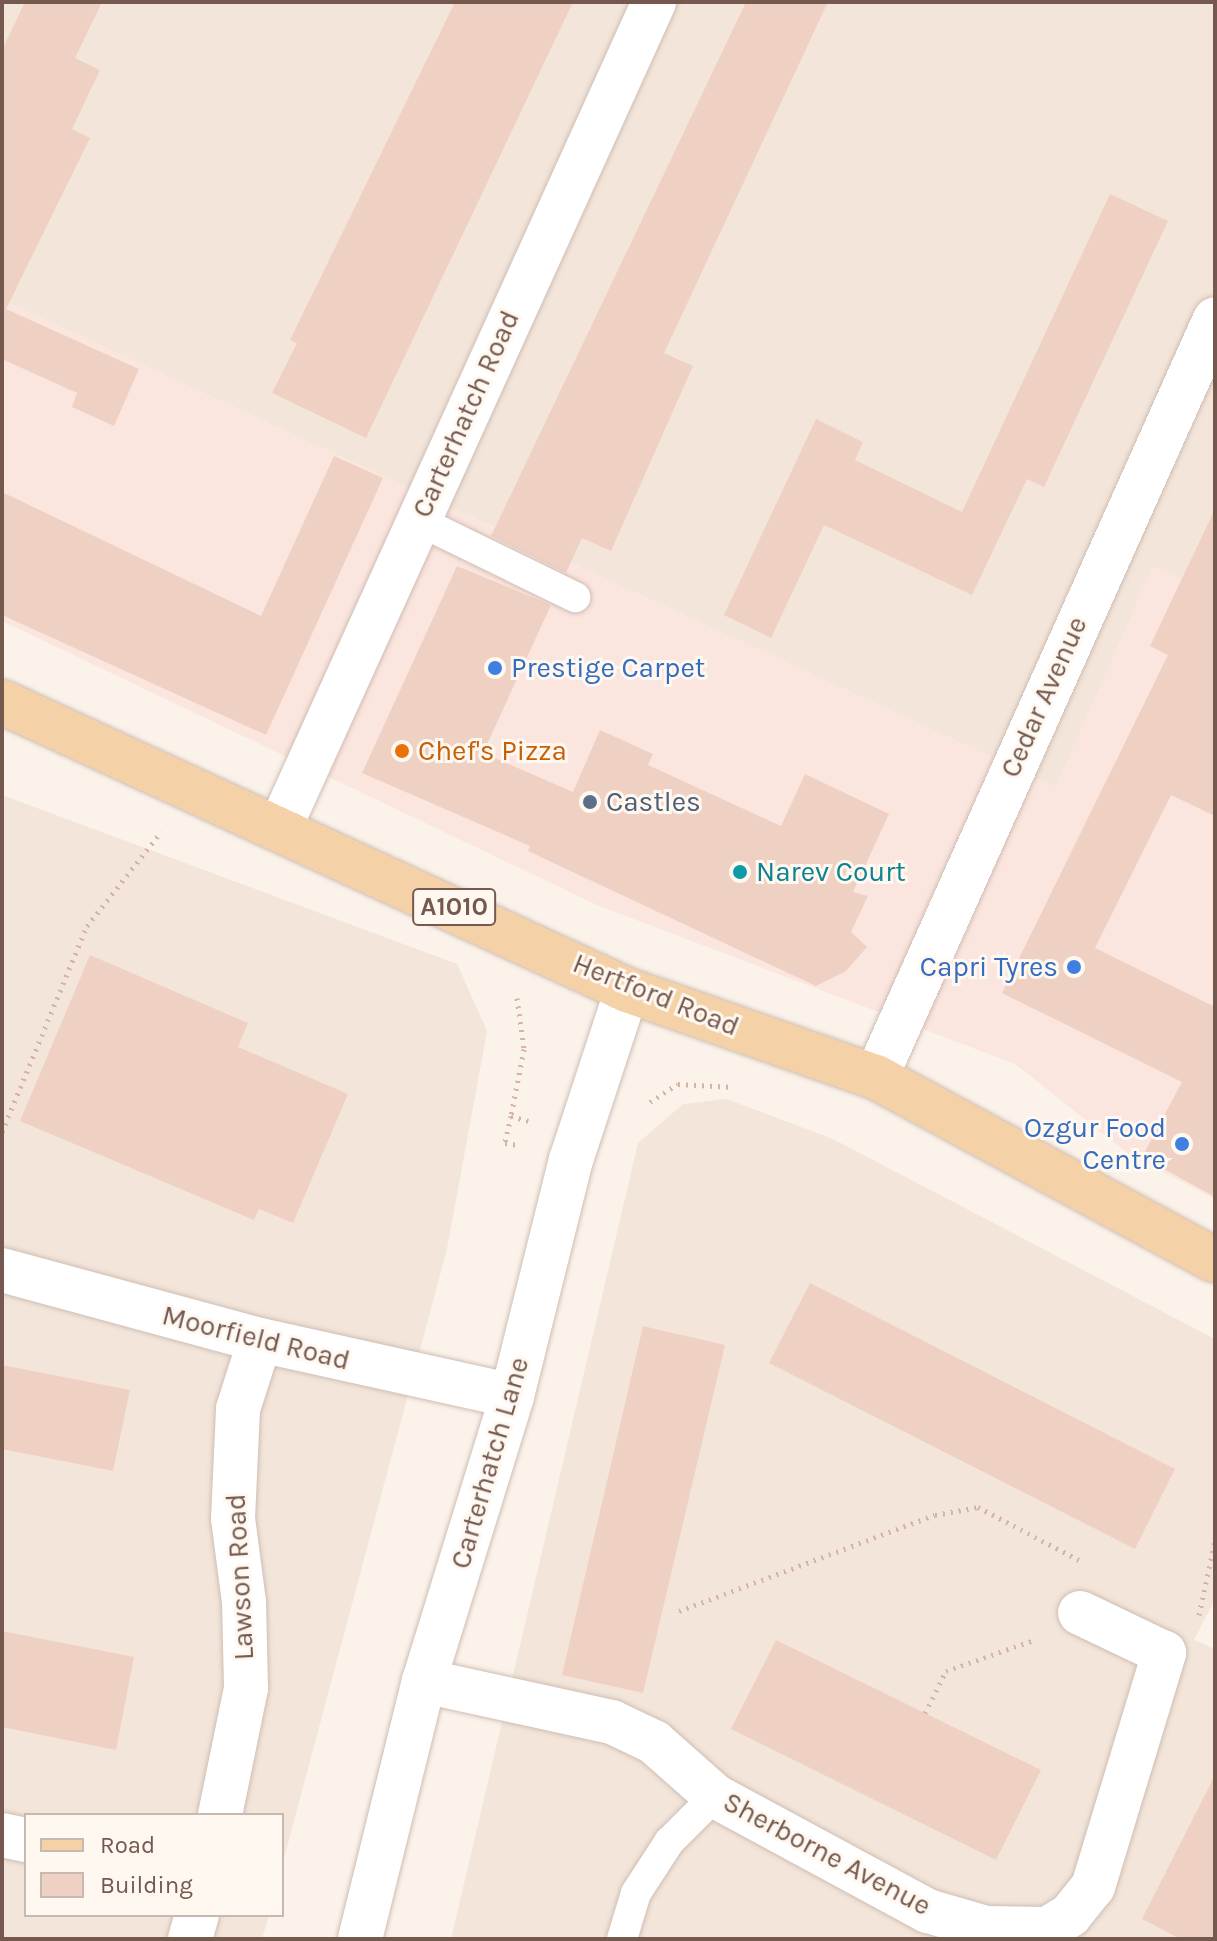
<!DOCTYPE html>
<html>
<head>
<meta charset="utf-8">
<style>
  body { margin:0 }
  #map { position:relative; width:1217px; height:1941px; overflow:hidden; background:#fbf3ea; font-family:Karla,sans-serif }
  div>[style] { position:absolute }
  .residential>* { inset:0; background:#f3e5d9 }
  .commercial>* { inset:0; background:#fbe5df }
  .building>* { inset:0; background:#efd1c4 }
  .path>* { height:5px; margin-top:-2.5px; transform-origin:0; background:repeating-linear-gradient(90deg,#d5b4a6 0 2px,transparent 0 8px) }
  .roads { filter:drop-shadow(0 0 2px #cfbdb3) drop-shadow(0 0 2px #cfbdb3) }
  .service>* { height:30px; margin:-15px; padding:0 15px; transform-origin:15px; border-radius:15px; background:#fff }
  .minor>* { height:44px; margin:-22px; padding:0 22px; transform-origin:22px; border-radius:22px; background:#fff }
  .tertiary>* { height:44px; margin:-22px; padding:0 22px; transform-origin:22px; border-radius:22px; background:#fff }
  .primary>* { height:44px; margin:-22px; padding:0 22px; transform-origin:22px; border-radius:22px; background:#f5d1a8 }
  .dots>* { width:22px; height:22px; translate:-50% -50%; box-sizing:border-box; border:4px solid #fef8f1; border-radius:50% }
  span { translate:-50% -50%; white-space:nowrap; text-align:center; line-height:1.15; -webkit-text-stroke:6px #fef8f1; paint-order:stroke }
  .shield-label span { padding:2px 6px; background:#fef8f1; border:2px solid; border-radius:6px; -webkit-text-stroke-width:0 }
  .shield-label { font-size:26px; color:#75594f; font-weight:700 }
  .street-label { font-size:28px; color:#75594f }
  .shop-label { font-size:28px; color:#366cbe }
  .left { translate:0 -50%; text-align:left }
  .right { translate:-100% -50%; text-align:right }
  .food-label { font-size:28px; color:#c56008 }
  .service-label { font-size:28px; color:#4e5e75 }
  .culture-label { font-size:28px; color:#0d838f }
  .frame { position:absolute; inset:0; border:4px solid #75594f; pointer-events:none }
  .legend { position:absolute; left:24px; top:1813px; width:260px; height:104px; box-sizing:border-box; background:#fef8f1; border:2px solid #c7b8b0; margin:0; padding:10px 14px; list-style:none; font-size:24px; color:#75594f }
  .legend li { display:flex; align-items:center; gap:16px; height:40px }
  .legend b { width:40px; border:2px solid #c7b8b0 }
</style>
</head>
<body>
<div id="map">
  <div class="residential">
    <i style="clip-path:polygon(2px 2px,1215px 2px,1215px 594px,1153px 567px,1056px 787px,2px 300px)"></i>
    <i style="clip-path:polygon(2px 795px,457px 964px,487px 1031px,447px 1249px,282px 1866px,282px 1815px,26px 1815px,26px 1915px,269px 1915px,262px 1939px,2px 1939px)"></i>
    <i style="clip-path:polygon(727px 1099px,833px 1139px,1215px 1339px,1215px 1599px,1194px 1640px,1215px 1649px,1215px 1939px,451px 1939px,638px 1143px,683px 1104px)"></i>
  </div>
  <div class="commercial">
    <i style="clip-path:polygon(2px 300px,1056px 787px,1153px 566px,1215px 594px,1215px 1199px,1130px 1155px,1015px 1064px,597px 905px,2px 621px)"></i>
  </div>
  <div class="building">
    <i style="clip-path:polygon(25px 2px,102px 2px,75px 58px,100px 70px,72px 129px,90px 138px,6px 309px,139px 369px,114px 426px,72px 407px,77px 393px,2px 359px,2px 50px)"></i>
    <i style="clip-path:polygon(455px 2px,573px 2px,366px 438px,272px 393px,297px 343px,290px 340px)"></i>
    <i style="clip-path:polygon(746px 2px,828px 2px,664px 353px,693px 366px,611px 551px,582px 538px,566px 573px,491px 536px)"></i>
    <i style="clip-path:polygon(1110px 194px,1168px 221px,1044px 487px,1027px 479px,972px 595px,824px 525px,771px 638px,724px 615px,816px 419px,863px 442px,855px 460px,962px 512px)"></i>
    <i style="clip-path:polygon(334px 456px,383px 478px,266px 735px,2px 615px,2px 492px,261px 616px)"></i>
    <i style="clip-path:polygon(1215px 509px,1215px 816px,1171px 795px,1095px 948px,1215px 1007px,1215px 1197px,1142px 1157px,1182px 1082px,1002px 993px,1168px 655px,1150px 646px)"></i>
    <i style="clip-path:polygon(457px 566px,551px 605px,483px 753px,573px 792px,600px 730px,653px 754px,648px 765px,781px 826px,805px 774px,889px 814px,853px 892px,868px 896px,851px 932px,867px 947px,846px 971px,816px 986px,528px 851px,530px 846px,362px 773px)"></i>
    <i style="clip-path:polygon(90px 955px,248px 1023px,238px 1047px,348px 1094px,293px 1223px,259px 1209px,254px 1220px,20px 1121px)"></i>
    <i style="clip-path:polygon(810px 1283px,1175px 1469px,1135px 1549px,769px 1363px)"></i>
    <i style="clip-path:polygon(643px 1326px,725px 1345px,643px 1693px,562px 1675px)"></i>
    <i style="clip-path:polygon(2px 1365px,130px 1390px,113px 1471px,2px 1449px)"></i>
    <i style="clip-path:polygon(2px 1631px,134px 1657px,116px 1750px,2px 1727px)"></i>
    <i style="clip-path:polygon(776px 1640px,1041px 1770px,996px 1860px,731px 1729px)"></i>
    <i style="clip-path:polygon(1215px 1775px,1215px 1939px,1181px 1939px,1142px 1919px)"></i>
  </div>
  <div class="path">
    <i style="left:517px;top:998px;width:51px;rotate:82.2deg"></i>
    <i style="left:524px;top:1049px;width:68px;rotate:101deg"></i>
    <i style="left:511px;top:1116px;width:18px;rotate:16deg"></i>
    <i style="left:650px;top:1102px;width:33px;rotate:-33deg"></i>
    <i style="left:678px;top:1084px;width:55px;rotate:3.1deg"></i>
    <i style="left:511px;top:1116px;width:28px;rotate:103deg"></i>
    <i style="left:505px;top:1143px;width:14px;rotate:8deg"></i>
    <i style="left:2px;top:1132px;width:223px;rotate:-67.6deg"></i>
    <i style="left:87px;top:926px;width:120px;rotate:-51.8deg"></i>
    <i style="left:679px;top:1611px;width:273px;rotate:-20.6deg"></i>
    <i style="left:935px;top:1515px;width:44px;rotate:-10.5deg"></i>
    <i style="left:978px;top:1507px;width:114px;rotate:27.7deg"></i>
    <i style="left:1199px;top:1615px;width:76px;rotate:-77.8deg"></i>
    <i style="left:925px;top:1713px;width:47px;rotate:-63.4deg"></i>
    <i style="left:946px;top:1671px;width:93px;rotate:-19.4deg"></i>
  </div>
  <div class="roads">
    <div class="service">
      <i style="left:419px;top:521px;width:174px;rotate:26deg"></i>
      <i style="left:622px;top:1939px;width:48px;rotate:-73.1deg"></i>
      <i style="left:636px;top:1893px;width:61px;rotate:-57.1deg"></i>
      <i style="left:669px;top:1842px;width:65px;rotate:-45deg"></i>
    </div>
    <div class="minor">
      <i style="left:876px;top:1077px;width:830px;rotate:-65.9deg"></i>
      <i style="left:2px;top:1270px;width:267px;rotate:15.2deg"></i>
      <i style="left:260px;top:1340px;width:258px;rotate:12.5deg"></i>
      <i style="left:424px;top:1681px;width:192px;rotate:12.3deg"></i>
      <i style="left:612px;top:1722px;width:47px;rotate:25.5deg"></i>
      <i style="left:654px;top:1742px;width:81px;rotate:41.5deg"></i>
      <i style="left:715px;top:1796px;width:242px;rotate:28.4deg"></i>
      <i style="left:928px;top:1911px;width:60px;rotate:16.3deg"></i>
      <i style="left:986px;top:1928px;width:61px;rotate:0.9deg"></i>
      <i style="left:1047px;top:1929px;width:27px;rotate:-31deg"></i>
      <i style="left:1070px;top:1915px;width:36px;rotate:-51deg"></i>
      <i style="left:1093px;top:1887px;width:245px;rotate:-73.1deg"></i>
      <i style="left:1164px;top:1653px;width:93px;rotate:-154.5deg"></i>
      <i style="left:220px;top:1815px;width:130px;rotate:-78.4deg"></i>
      <i style="left:246px;top:1688px;width:86px;rotate:-91.3deg"></i>
      <i style="left:244px;top:1602px;width:84px;rotate:-97.5deg"></i>
      <i style="left:233px;top:1519px;width:110px;rotate:-87.4deg"></i>
      <i style="left:238px;top:1409px;width:72px;rotate:-72.3deg"></i>
      <i style="left:2px;top:1835px;width:25px;rotate:12deg"></i>
      <i style="left:190px;top:1939px;width:25px;rotate:-74deg"></i>
    </div>
    <div class="tertiary">
      <i style="left:280px;top:827px;width:906px;rotate:-65.61deg"></i>
      <i style="left:360px;top:1939px;width:266px;rotate:-76.1deg"></i>
      <i style="left:424px;top:1681px;width:298px;rotate:-72.8deg"></i>
      <i style="left:512px;top:1396px;width:243px;rotate:-76deg"></i>
      <i style="left:571px;top:1160px;width:179px;rotate:-71.8deg"></i>
    </div>
    <div class="primary">
      <i style="left:2px;top:702px;width:688px;rotate:24.74deg"></i>
      <i style="left:627px;top:990px;width:264px;rotate:19.3deg"></i>
      <i style="left:876px;top:1077px;width:385px;rotate:28.4deg"></i>
    </div>
  </div>
  <div class="dots">
    <i style="left:495px;top:668px;background:#3f7fe0"></i>
    <i style="left:402px;top:751px;background:#e8710a"></i>
    <i style="left:590px;top:802px;background:#5c6f8a"></i>
    <i style="left:740px;top:872px;background:#0f9aa8"></i>
    <i style="left:1074px;top:967px;background:#3f7fe0"></i>
    <i style="left:1182px;top:1144px;background:#3f7fe0"></i>
  </div>
  <div class="shield-label">
    <span style="left:454px;top:907px">A1010</span>
  </div>
  <div class="street-label">
    <span style="left:466px;top:414px;rotate:-66deg">Carterhatch Road</span>
    <span style="left:1044px;top:697px;rotate:-66deg">Cedar Avenue</span>
    <span style="left:656px;top:995px;rotate:22deg">Hertford Road</span>
    <span style="left:256px;top:1338px;rotate:14deg">Moorfield Road</span>
    <span style="left:490px;top:1463px;rotate:-74deg">Carterhatch Lane</span>
    <span style="left:240px;top:1577px;rotate:-93deg">Lawson Road</span>
    <span style="left:827px;top:1854px;rotate:28deg">Sherborne Avenue</span>
  </div>
  <div class="shop-label">
    <span class="left" style="left:511px;top:668px">Prestige Carpet</span>
    <span class="right" style="left:1058px;top:967px">Capri Tyres</span>
    <span class="right" style="left:1166px;top:1144px">Ozgur Food<br>Centre</span>
  </div>
  <div class="food-label">
    <span class="left" style="left:418px;top:751px">Chef's Pizza</span>
  </div>
  <div class="service-label">
    <span class="left" style="left:606px;top:802px">Castles</span>
  </div>
  <div class="culture-label">
    <span class="left" style="left:756px;top:872px">Narev Court</span>
  </div>
  <div class="frame"></div>
  <ul class="legend">
  <li><b style="height:10px;background:#f5d1a8"></b>Road</li>
  <li><b style="height:22px;background:#efd1c4"></b>Building</li>
  </ul>
</div>
</body>
</html>
